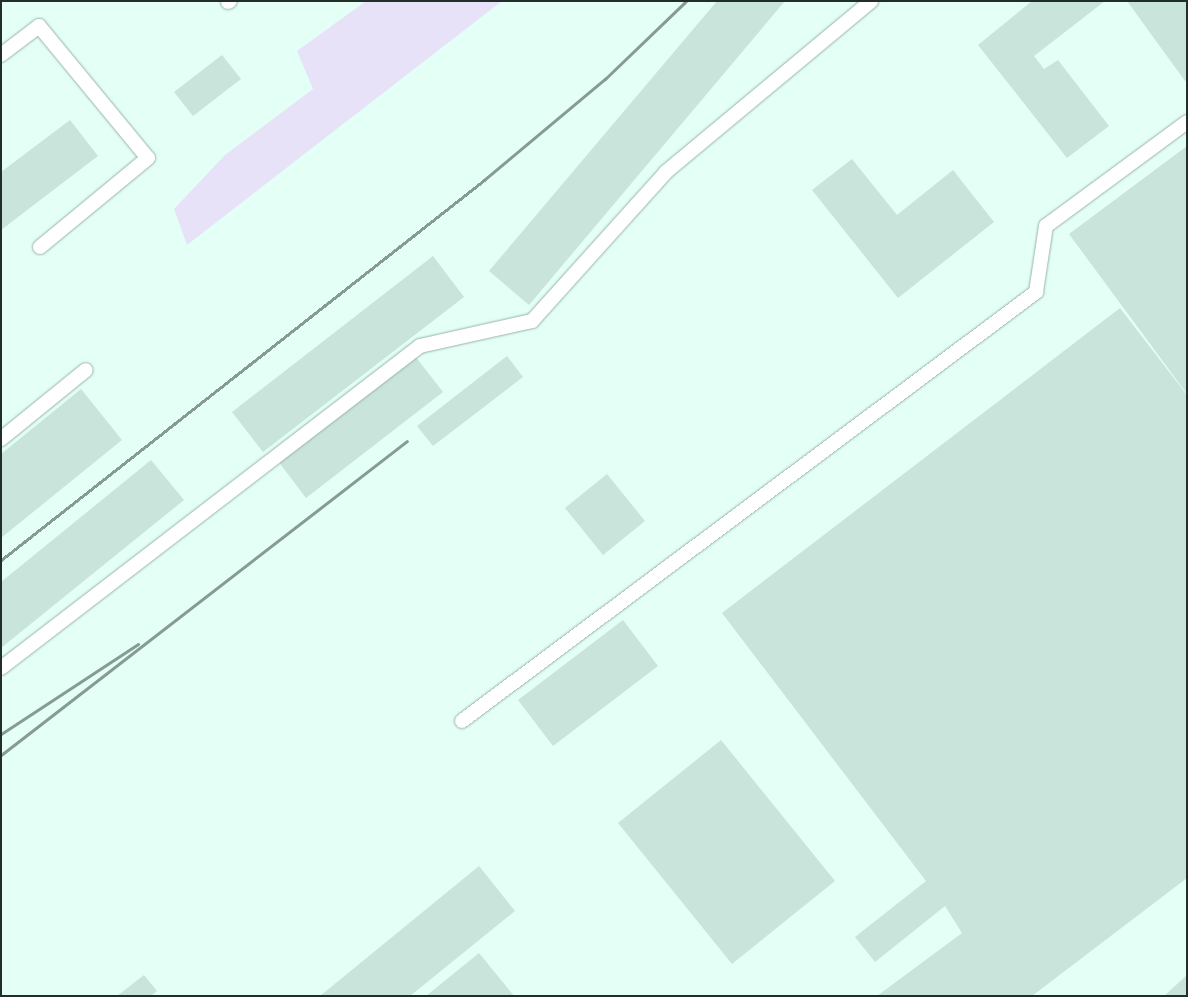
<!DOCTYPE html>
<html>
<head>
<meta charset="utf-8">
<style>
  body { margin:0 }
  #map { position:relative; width:1188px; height:997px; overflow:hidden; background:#e3fff6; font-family:Overpass,sans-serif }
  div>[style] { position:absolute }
  .green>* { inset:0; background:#e8e2f9 }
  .building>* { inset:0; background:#c9e4db }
  .roads { filter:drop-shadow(0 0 1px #99b3ab) drop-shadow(0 0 1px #99b3ab) }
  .lane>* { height:14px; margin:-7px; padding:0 7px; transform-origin:7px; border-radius:7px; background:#fff }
  .rail>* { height:3px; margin:-1.5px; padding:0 1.5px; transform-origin:1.5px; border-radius:1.5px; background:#879a94 }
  span { translate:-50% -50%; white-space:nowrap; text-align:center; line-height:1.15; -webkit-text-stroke:3px #e3fff6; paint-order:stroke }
  .frame { position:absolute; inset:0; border:2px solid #232d2a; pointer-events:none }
</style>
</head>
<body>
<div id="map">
  <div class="green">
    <i style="clip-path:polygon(366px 1px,502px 1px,187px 245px,174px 209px,225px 155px,313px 89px,297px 51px)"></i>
  </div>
  <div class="building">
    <i style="clip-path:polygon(717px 1px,785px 1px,529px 305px,489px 271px)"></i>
    <i style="clip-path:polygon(1032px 1px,1105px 1px,1034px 56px,1044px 69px,1058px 60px,1109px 126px,1067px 158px,978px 45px)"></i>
    <i style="clip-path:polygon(1127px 1px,1187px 1px,1187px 80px,1185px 81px)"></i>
    <i style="clip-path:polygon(222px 55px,241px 79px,193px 116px,174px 92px)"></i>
    <i style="clip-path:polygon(70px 120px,98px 156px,1px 230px,1px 172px)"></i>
    <i style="clip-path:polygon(1187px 146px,1187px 394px,1069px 234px)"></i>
    <i style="clip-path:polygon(852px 159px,897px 215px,953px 170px,994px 222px,898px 298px,812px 190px)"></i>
    <i style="clip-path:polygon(433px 256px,464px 297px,263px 452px,232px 412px)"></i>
    <i style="clip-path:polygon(1120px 308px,1187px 395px,1187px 878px,1032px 996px,877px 996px,962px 933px,945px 906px,875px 962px,855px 937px,926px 881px,722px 613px)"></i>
    <i style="clip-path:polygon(415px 356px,443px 392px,306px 498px,278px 461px)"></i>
    <i style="clip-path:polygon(507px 356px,523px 377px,433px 446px,417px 426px)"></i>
    <i style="clip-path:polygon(81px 389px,122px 440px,1px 538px,1px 454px)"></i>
    <i style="clip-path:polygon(151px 460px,184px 500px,1px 648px,1px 582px)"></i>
    <i style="clip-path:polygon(607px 474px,645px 521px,603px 555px,565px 508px)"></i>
    <i style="clip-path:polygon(623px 620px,658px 666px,553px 746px,518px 700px)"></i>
    <i style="clip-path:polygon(721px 740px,835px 881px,732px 964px,618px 823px)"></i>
    <i style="clip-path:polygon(479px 866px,515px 911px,410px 996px,320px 996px)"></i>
    <i style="clip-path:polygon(479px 953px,514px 996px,426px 996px)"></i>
    <i style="clip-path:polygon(144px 975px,157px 991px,151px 996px,117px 996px)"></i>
    <i style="clip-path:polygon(1187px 975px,1187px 996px,1164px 996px)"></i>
  </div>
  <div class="roads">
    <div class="lane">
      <i style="left:228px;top:2px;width:2px;rotate:-27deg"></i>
      <i style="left:1px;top:55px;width:48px;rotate:-37.3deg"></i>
      <i style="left:39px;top:26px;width:171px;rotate:50.5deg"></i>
      <i style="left:148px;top:158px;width:140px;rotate:140.5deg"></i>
      <i style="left:1px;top:439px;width:109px;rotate:-39.1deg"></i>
      <i style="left:1px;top:668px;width:528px;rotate:-37.54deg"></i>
      <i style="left:420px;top:346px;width:115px;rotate:-12.6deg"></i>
      <i style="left:532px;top:321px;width:200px;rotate:-48deg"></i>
      <i style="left:666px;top:172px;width:267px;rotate:-39.8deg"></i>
      <i style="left:462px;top:721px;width:717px;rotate:-36.77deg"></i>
      <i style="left:1036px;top:292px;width:67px;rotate:-81.4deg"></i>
      <i style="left:1046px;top:226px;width:175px;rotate:-36.4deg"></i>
    </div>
  </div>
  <div class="rail">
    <i style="left:1px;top:560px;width:615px;rotate:-38.19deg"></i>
    <i style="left:484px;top:180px;width:158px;rotate:-39.9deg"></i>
    <i style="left:605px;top:79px;width:112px;rotate:-43.9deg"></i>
    <i style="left:1px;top:734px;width:164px;rotate:-33.3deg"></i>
    <i style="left:1px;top:755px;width:513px;rotate:-37.72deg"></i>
  </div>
  <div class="frame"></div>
</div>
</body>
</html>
